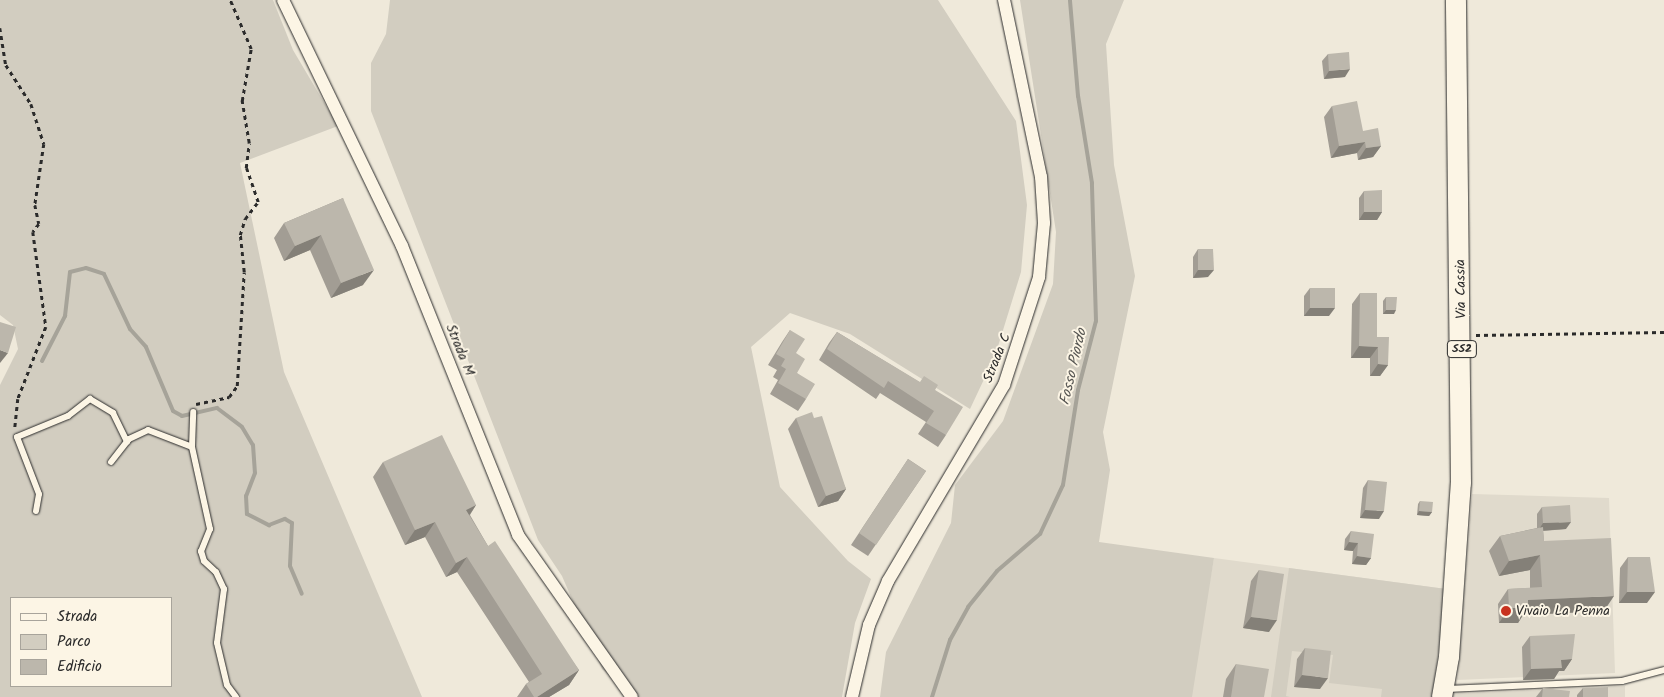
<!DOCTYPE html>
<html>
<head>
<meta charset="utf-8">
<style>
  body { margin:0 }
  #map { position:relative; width:1664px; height:697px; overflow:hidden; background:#efe9da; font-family:Kalam,sans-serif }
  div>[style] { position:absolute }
  .built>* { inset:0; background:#e0dacc }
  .green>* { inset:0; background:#d2cdc0 }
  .stream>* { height:4px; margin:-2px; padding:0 2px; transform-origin:2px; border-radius:2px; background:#a6a399 }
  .path>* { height:2.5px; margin-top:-1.25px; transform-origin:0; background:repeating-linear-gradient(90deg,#2b2b2b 0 4px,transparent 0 8px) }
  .roads { filter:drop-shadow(0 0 1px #2b2b2b) drop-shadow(0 0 1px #2b2b2b) }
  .service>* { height:6px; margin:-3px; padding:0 3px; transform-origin:3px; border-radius:3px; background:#fcf5e5 }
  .minor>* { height:12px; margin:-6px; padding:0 6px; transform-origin:6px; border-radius:6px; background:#fcf5e5 }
  .primary>* { height:20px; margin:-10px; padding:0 10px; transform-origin:10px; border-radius:10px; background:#fcf5e5 }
  .wall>* { inset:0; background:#a29d94 }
  .shaded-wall>* { inset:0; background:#848078 }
  .building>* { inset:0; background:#bcb7ac }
  .dots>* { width:14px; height:14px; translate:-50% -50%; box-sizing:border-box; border:2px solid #fcf5e5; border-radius:50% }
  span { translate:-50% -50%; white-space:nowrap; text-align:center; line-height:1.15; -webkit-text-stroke:4px #fcf5e5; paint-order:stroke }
  .shield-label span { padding:1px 4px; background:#fcf5e5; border:1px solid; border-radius:4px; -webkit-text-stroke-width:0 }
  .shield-label { font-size:12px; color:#2b2b2b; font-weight:700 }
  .street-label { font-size:14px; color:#2b2b2b }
  .poi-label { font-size:14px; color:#2b2b2b }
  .left { translate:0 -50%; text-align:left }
  .water-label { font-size:15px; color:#565552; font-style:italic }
  .legend { position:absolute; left:10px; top:597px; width:162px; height:90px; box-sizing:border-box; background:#fcf5e5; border:1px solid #a8a49b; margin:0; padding:6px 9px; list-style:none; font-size:15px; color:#2b2b2b }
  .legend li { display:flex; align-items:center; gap:10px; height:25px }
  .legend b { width:25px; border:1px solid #a8a49b }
</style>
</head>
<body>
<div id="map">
  <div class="built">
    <i style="clip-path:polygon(1472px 494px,1609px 498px,1615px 673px,1457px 680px)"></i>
    <i style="clip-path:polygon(1214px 558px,1446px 589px,1433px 697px,1189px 697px)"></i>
    <i style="clip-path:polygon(1625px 686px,1625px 697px,1450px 697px,1451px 694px)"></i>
  </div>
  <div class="green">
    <i style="clip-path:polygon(evenodd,0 0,273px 0,293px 50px,338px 126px,240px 163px,284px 372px,422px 697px,0 697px,0 385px,18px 349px,13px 325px,0 315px,0 0,11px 598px,171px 598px,171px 686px,11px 686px,11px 598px)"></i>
    <i style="clip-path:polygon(390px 0,938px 0,1016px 121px,1027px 205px,1021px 272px,995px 356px,970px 409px,850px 334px,790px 313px,751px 347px,780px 487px,848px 561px,871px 579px,855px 623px,842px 697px,634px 697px,602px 669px,562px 576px,538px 540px,371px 111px,371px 63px,386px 34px)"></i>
    <i style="clip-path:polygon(1020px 0,1124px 0,1106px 44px,1114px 165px,1135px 276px,1103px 432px,1110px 470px,1099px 542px,1214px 558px,1192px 697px,880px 697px,886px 652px,951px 523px,955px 485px,1003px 421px,1053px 284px,1056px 232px)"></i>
    <i style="clip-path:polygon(1289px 568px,1446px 589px,1433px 697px,1381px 697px,1382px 689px,1329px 683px,1333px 655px,1292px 651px,1286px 696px,1290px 697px,1271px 697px)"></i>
  </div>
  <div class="stream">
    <i style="left:42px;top:361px;width:51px;rotate:-62.9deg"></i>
    <i style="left:65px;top:316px;width:44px;rotate:-83.5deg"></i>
    <i style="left:70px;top:272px;width:16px;rotate:-14deg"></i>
    <i style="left:86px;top:268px;width:19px;rotate:18deg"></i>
    <i style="left:104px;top:274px;width:61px;rotate:64.7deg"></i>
    <i style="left:130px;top:329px;width:24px;rotate:48deg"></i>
    <i style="left:146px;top:347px;width:69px;rotate:67.1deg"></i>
    <i style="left:173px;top:411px;width:10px;rotate:29deg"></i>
    <i style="left:182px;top:416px;width:36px;rotate:-13deg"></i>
    <i style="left:217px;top:408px;width:31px;rotate:37deg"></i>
    <i style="left:242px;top:427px;width:21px;rotate:59deg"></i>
    <i style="left:253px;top:445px;width:28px;rotate:86deg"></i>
    <i style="left:255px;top:473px;width:25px;rotate:111deg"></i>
    <i style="left:246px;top:496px;width:18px;rotate:87deg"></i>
    <i style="left:247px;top:514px;width:25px;rotate:27deg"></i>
    <i style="left:269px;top:525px;width:17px;rotate:-21deg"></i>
    <i style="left:285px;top:519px;width:8px;rotate:30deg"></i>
    <i style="left:292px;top:523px;width:43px;rotate:92.7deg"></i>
    <i style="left:290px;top:566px;width:30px;rotate:67deg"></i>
    <i style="left:932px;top:697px;width:60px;rotate:-72.5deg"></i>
    <i style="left:950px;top:640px;width:38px;rotate:-61deg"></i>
    <i style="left:968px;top:607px;width:46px;rotate:-51.1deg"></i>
    <i style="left:997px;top:571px;width:57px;rotate:-40.7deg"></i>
    <i style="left:1040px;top:534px;width:54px;rotate:-64.9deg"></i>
    <i style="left:1063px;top:485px;width:96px;rotate:-81deg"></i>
    <i style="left:1078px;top:390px;width:71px;rotate:-75.4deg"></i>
    <i style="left:1096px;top:321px;width:138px;rotate:-91.7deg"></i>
    <i style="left:1092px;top:183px;width:88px;rotate:-99.1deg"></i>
    <i style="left:1078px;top:96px;width:96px;rotate:-94.8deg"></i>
  </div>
  <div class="path">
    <i style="left:0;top:28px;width:37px;rotate:81deg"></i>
    <i style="left:6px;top:65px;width:46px;rotate:57.3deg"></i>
    <i style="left:31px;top:104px;width:42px;rotate:72deg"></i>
    <i style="left:44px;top:144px;width:62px;rotate:98.4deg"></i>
    <i style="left:35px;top:205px;width:19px;rotate:78deg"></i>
    <i style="left:39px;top:224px;width:10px;rotate:127deg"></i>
    <i style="left:33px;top:232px;width:96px;rotate:82.2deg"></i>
    <i style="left:46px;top:327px;width:77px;rotate:111.3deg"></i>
    <i style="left:18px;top:399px;width:29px;rotate:96deg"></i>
    <i style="left:1476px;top:335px;width:188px;rotate:-0.9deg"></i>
    <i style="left:196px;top:404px;width:34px;rotate:-12deg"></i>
    <i style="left:229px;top:397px;width:14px;rotate:-54deg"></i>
    <i style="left:237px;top:386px;width:114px;rotate:-86.5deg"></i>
    <i style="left:244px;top:272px;width:37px;rotate:-96deg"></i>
    <i style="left:240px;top:235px;width:17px;rotate:-73deg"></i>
    <i style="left:245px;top:219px;width:21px;rotate:-53deg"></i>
    <i style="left:258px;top:202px;width:36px;rotate:-109deg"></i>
    <i style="left:246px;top:168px;width:25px;rotate:-83deg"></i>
    <i style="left:249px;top:143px;width:43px;rotate:-99.5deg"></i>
    <i style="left:242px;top:101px;width:53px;rotate:-80.2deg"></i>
    <i style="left:251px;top:49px;width:53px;rotate:-113.2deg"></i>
  </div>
  <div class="roads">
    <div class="service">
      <i style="left:192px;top:447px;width:35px;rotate:-88deg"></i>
      <i style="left:111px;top:462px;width:29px;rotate:-52deg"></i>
      <i style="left:129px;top:439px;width:21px;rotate:-25deg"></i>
      <i style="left:148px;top:430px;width:47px;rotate:21.1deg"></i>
      <i style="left:192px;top:447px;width:84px;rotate:77.6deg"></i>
      <i style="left:210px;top:529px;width:24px;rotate:112deg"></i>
      <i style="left:201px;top:551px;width:10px;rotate:73deg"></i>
      <i style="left:204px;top:561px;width:16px;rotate:43deg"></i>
      <i style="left:216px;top:572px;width:19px;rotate:65deg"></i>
      <i style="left:224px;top:589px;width:54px;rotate:97.4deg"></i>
      <i style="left:217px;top:643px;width:43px;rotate:76.6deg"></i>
      <i style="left:227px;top:685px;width:15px;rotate:53deg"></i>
      <i style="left:36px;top:511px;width:17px;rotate:-80deg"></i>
      <i style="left:39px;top:494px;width:61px;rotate:-111.1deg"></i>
      <i style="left:17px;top:437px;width:55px;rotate:-22.4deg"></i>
      <i style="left:68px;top:416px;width:28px;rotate:-38deg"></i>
      <i style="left:90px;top:399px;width:27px;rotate:31deg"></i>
      <i style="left:113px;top:413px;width:32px;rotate:64deg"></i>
      <i style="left:1447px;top:689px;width:175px;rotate:-2.6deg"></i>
      <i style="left:1622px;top:681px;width:43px;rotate:-14.7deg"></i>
    </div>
    <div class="minor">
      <i style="left:283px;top:0;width:273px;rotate:64.2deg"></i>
      <i style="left:402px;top:246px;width:311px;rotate:68.1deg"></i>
      <i style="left:518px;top:535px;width:198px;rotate:54.9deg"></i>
      <i style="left:852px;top:697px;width:74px;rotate:-76.7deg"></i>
      <i style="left:869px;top:625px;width:48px;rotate:-66.6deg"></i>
      <i style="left:888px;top:581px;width:228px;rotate:-59.4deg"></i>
      <i style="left:1004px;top:385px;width:114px;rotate:-72deg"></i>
      <i style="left:1039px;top:277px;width:54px;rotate:-84.7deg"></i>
      <i style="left:1044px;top:223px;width:46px;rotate:-93.7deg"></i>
      <i style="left:1041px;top:177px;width:181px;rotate:-101.8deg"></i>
    </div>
    <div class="primary">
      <i style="left:1442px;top:697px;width:41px;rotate:-80.1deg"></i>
      <i style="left:1449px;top:657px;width:174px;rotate:-86.1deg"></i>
      <i style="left:1461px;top:483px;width:483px;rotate:-90.6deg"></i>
    </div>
  </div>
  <div class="wall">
    <i style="clip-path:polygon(1328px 54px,1345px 77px,1324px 79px,1322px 61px)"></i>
    <i style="clip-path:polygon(1332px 106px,1381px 146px,1373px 157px,1358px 160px,1357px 153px,1331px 158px,1324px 117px)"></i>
    <i style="clip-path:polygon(1364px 191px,1382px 212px,1377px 220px,1359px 220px,1359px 198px)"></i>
    <i style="clip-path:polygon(343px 198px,363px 285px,331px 298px,310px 250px,284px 261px,274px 238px,284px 223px)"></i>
    <i style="clip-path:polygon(1198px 249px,1208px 277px,1193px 278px,1193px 257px)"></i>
    <i style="clip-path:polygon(1310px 288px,1329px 316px,1304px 316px,1304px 296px)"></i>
    <i style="clip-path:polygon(1360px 293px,1388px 365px,1380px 376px,1370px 376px,1370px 358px,1351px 358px,1352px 304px)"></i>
    <i style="clip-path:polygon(1386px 297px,1394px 314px,1383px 314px,1383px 301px)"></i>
    <i style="clip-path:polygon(790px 330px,796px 353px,797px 373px,806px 399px,798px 411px,770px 394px,778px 380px,773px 377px,777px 370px,768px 365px,782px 342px)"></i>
    <i style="clip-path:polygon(837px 332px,919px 382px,935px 390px,946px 435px,938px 447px,918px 434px,926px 422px,880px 393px,876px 399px,819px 360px,829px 343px)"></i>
    <i style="clip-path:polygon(796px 418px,814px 418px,846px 489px,838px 501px,818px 507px,788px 429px)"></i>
    <i style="clip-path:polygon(908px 459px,926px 471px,868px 556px,851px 545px)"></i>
    <i style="clip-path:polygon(383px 462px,476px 505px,470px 515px,488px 546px,579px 670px,569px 685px,549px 697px,517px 697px,526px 684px,529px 682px,457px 572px,446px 577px,425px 537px,405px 545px,373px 477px)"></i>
    <i style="clip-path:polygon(1368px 480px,1379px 519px,1360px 518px,1363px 488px)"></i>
    <i style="clip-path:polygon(1420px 501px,1432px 512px,1429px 516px,1417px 515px,1418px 504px)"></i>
    <i style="clip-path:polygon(1542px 507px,1566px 529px,1543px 531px,1544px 541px,1604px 611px,1523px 615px,1518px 623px,1499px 623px,1498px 604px,1508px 589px,1530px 588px,1530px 570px,1499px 576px,1489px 551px,1500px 536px,1537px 528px,1537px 514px)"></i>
    <i style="clip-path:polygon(1351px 531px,1371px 558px,1366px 565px,1352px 564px,1353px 551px,1344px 550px,1345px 539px)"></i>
    <i style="clip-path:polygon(1628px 557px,1647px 603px,1619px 603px,1620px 568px)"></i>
    <i style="clip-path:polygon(1259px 570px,1269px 632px,1243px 628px,1251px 581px)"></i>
    <i style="clip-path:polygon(1530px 636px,1572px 659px,1564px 671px,1559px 671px,1554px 679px,1523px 680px,1522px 647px)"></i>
    <i style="clip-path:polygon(1305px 648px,1320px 689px,1294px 687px,1297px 659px)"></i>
    <i style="clip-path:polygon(1236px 664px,1264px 697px,1223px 697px,1226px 679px)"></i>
    <i style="clip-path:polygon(1543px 688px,1569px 697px,1536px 697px)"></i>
    <i style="clip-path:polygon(1583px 688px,1608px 697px,1577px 697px,1577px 695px)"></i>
  </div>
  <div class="shaded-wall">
    <i style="clip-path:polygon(1350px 69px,1345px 77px,1324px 79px,1329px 71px)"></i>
    <i style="clip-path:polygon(1365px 142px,1357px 153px,1331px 158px,1339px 146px)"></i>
    <i style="clip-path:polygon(1381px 146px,1373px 157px,1358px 160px,1366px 148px)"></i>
    <i style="clip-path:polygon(1364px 212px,1382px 212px,1377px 220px,1359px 220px)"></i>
    <i style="clip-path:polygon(321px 235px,310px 250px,284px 261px,295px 246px)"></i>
    <i style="clip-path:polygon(374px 270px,363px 285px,331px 298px,341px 283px)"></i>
    <i style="clip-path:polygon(1198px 270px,1214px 270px,1208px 277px,1193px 278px)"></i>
    <i style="clip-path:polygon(1310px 308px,1335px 308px,1329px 316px,1304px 316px)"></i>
    <i style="clip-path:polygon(1386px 310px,1396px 310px,1394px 314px,1383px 314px)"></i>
    <i style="clip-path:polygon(1359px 346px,1378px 347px,1370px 358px,1351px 358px)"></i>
    <i style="clip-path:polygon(0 350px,8px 353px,0 363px)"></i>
    <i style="clip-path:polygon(1378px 364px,1388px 365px,1380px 376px,1370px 376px)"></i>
    <i style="clip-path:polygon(846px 489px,838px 501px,818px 507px,826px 496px)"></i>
    <i style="clip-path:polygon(476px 505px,466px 520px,466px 510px)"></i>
    <i style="clip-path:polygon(1365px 510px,1384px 511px,1379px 519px,1360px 518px)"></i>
    <i style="clip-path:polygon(1419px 511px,1432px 512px,1429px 516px,1417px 515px)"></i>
    <i style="clip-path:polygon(435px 522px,425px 537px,405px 545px,415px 530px)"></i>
    <i style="clip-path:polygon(1571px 522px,1566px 529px,1538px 531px,1543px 523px)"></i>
    <i style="clip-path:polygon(1349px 542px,1358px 543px,1353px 551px,1344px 550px)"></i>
    <i style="clip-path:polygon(1540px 555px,1530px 570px,1499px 576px,1509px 561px)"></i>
    <i style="clip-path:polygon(1357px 556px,1371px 558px,1366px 565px,1352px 564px)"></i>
    <i style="clip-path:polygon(467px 557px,457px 572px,446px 577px,456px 563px)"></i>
    <i style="clip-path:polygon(1627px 592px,1655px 592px,1647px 603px,1619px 603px)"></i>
    <i style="clip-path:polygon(1614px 596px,1604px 611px,1523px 615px,1518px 623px,1499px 623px,1509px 608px,1528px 600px)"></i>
    <i style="clip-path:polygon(1251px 617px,1277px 620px,1269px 632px,1243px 628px)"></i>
    <i style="clip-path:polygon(1572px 659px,1564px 671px,1559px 671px,1554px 679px,1523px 680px,1531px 669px,1561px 660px)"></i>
    <i style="clip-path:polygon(579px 670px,569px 685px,549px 697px,537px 697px)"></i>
    <i style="clip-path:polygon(1302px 675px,1328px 678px,1320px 689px,1294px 687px)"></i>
  </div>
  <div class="building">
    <i style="clip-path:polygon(1349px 52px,1350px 69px,1329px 71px,1328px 54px)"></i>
    <i style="clip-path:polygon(1357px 101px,1363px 131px,1378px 128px,1381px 146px,1366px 148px,1365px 142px,1339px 146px,1332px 106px)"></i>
    <i style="clip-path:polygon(1382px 190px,1382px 212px,1364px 212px,1364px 191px)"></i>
    <i style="clip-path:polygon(343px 198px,374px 270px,341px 283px,321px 235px,295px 246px,284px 223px)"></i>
    <i style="clip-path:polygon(1198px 249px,1213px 249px,1214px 270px,1198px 270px)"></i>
    <i style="clip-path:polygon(1310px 288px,1335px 288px,1335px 308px,1310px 308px)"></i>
    <i style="clip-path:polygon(1360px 293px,1377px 293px,1377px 337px,1389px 337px,1388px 365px,1378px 364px,1378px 347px,1359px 346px)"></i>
    <i style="clip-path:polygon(1386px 297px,1397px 297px,1396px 310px,1386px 310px)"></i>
    <i style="clip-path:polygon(0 322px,16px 327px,8px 353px,0 350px)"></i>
    <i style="clip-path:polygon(790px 330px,805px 339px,796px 353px,805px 359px,797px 373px,815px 384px,806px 399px,778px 383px,786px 369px,781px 366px,785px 359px,776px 354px)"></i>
    <i style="clip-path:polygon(837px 332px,920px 382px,924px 376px,938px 385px,935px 390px,963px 407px,946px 435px,926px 423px,934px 411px,888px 381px,884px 388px,827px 349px)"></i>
    <i style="clip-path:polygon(812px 412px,814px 418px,822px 416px,846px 489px,826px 496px,796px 418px)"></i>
    <i style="clip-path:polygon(442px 435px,476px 505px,466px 510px,488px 546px,495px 541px,579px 670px,537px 697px,534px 697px,526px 684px,542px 674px,467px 557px,456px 563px,435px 522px,415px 530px,383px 462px)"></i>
    <i style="clip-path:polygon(908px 459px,926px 471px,876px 545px,859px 533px)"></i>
    <i style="clip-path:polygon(1368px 480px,1387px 482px,1384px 511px,1365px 510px)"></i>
    <i style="clip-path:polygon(1420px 501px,1433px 502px,1432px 512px,1419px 511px)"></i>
    <i style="clip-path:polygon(1570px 505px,1571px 522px,1543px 523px,1542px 507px)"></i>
    <i style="clip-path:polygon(1543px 527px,1544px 541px,1611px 538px,1614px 596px,1528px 600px,1528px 608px,1509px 608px,1508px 589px,1542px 587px,1540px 555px,1509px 561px,1500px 536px)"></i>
    <i style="clip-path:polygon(1351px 531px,1374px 534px,1371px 558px,1357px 556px,1358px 543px,1349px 542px)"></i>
    <i style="clip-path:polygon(1628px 557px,1650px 557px,1655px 592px,1627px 592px)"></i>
    <i style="clip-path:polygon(1259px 570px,1284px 574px,1277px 620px,1251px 617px)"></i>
    <i style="clip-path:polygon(1575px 634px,1572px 659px,1561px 660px,1562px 668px,1531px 669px,1530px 636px)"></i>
    <i style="clip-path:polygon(1305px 648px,1331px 651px,1328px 678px,1302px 675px)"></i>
    <i style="clip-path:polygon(1236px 664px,1269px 669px,1264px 697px,1231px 697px)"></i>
    <i style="clip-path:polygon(1608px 687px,1608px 697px,1583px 697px,1583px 688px)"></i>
    <i style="clip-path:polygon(1543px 688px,1570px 691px,1569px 697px,1542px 697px)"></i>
  </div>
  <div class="dots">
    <i style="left:1506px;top:611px;background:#c8321e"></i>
  </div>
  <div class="shield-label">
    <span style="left:1462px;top:349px">SS2</span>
  </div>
  <div class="street-label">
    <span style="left:1461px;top:289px;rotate:-91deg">Via Cassia</span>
    <span style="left:460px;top:350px;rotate:68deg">Strada M</span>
    <span style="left:997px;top:358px;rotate:-68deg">Strada C</span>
  </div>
  <div class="poi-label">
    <span class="left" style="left:1516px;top:611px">Vivaio La Penna</span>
  </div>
  <div class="water-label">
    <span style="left:1074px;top:367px;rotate:-77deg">Fosso Piordo</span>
  </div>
  <ul class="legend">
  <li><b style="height:6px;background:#fcf5e5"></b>Strada</li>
  <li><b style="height:14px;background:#d2cdc0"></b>Parco</li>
  <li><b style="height:14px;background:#bcb7ac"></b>Edificio</li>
  </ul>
</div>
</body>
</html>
